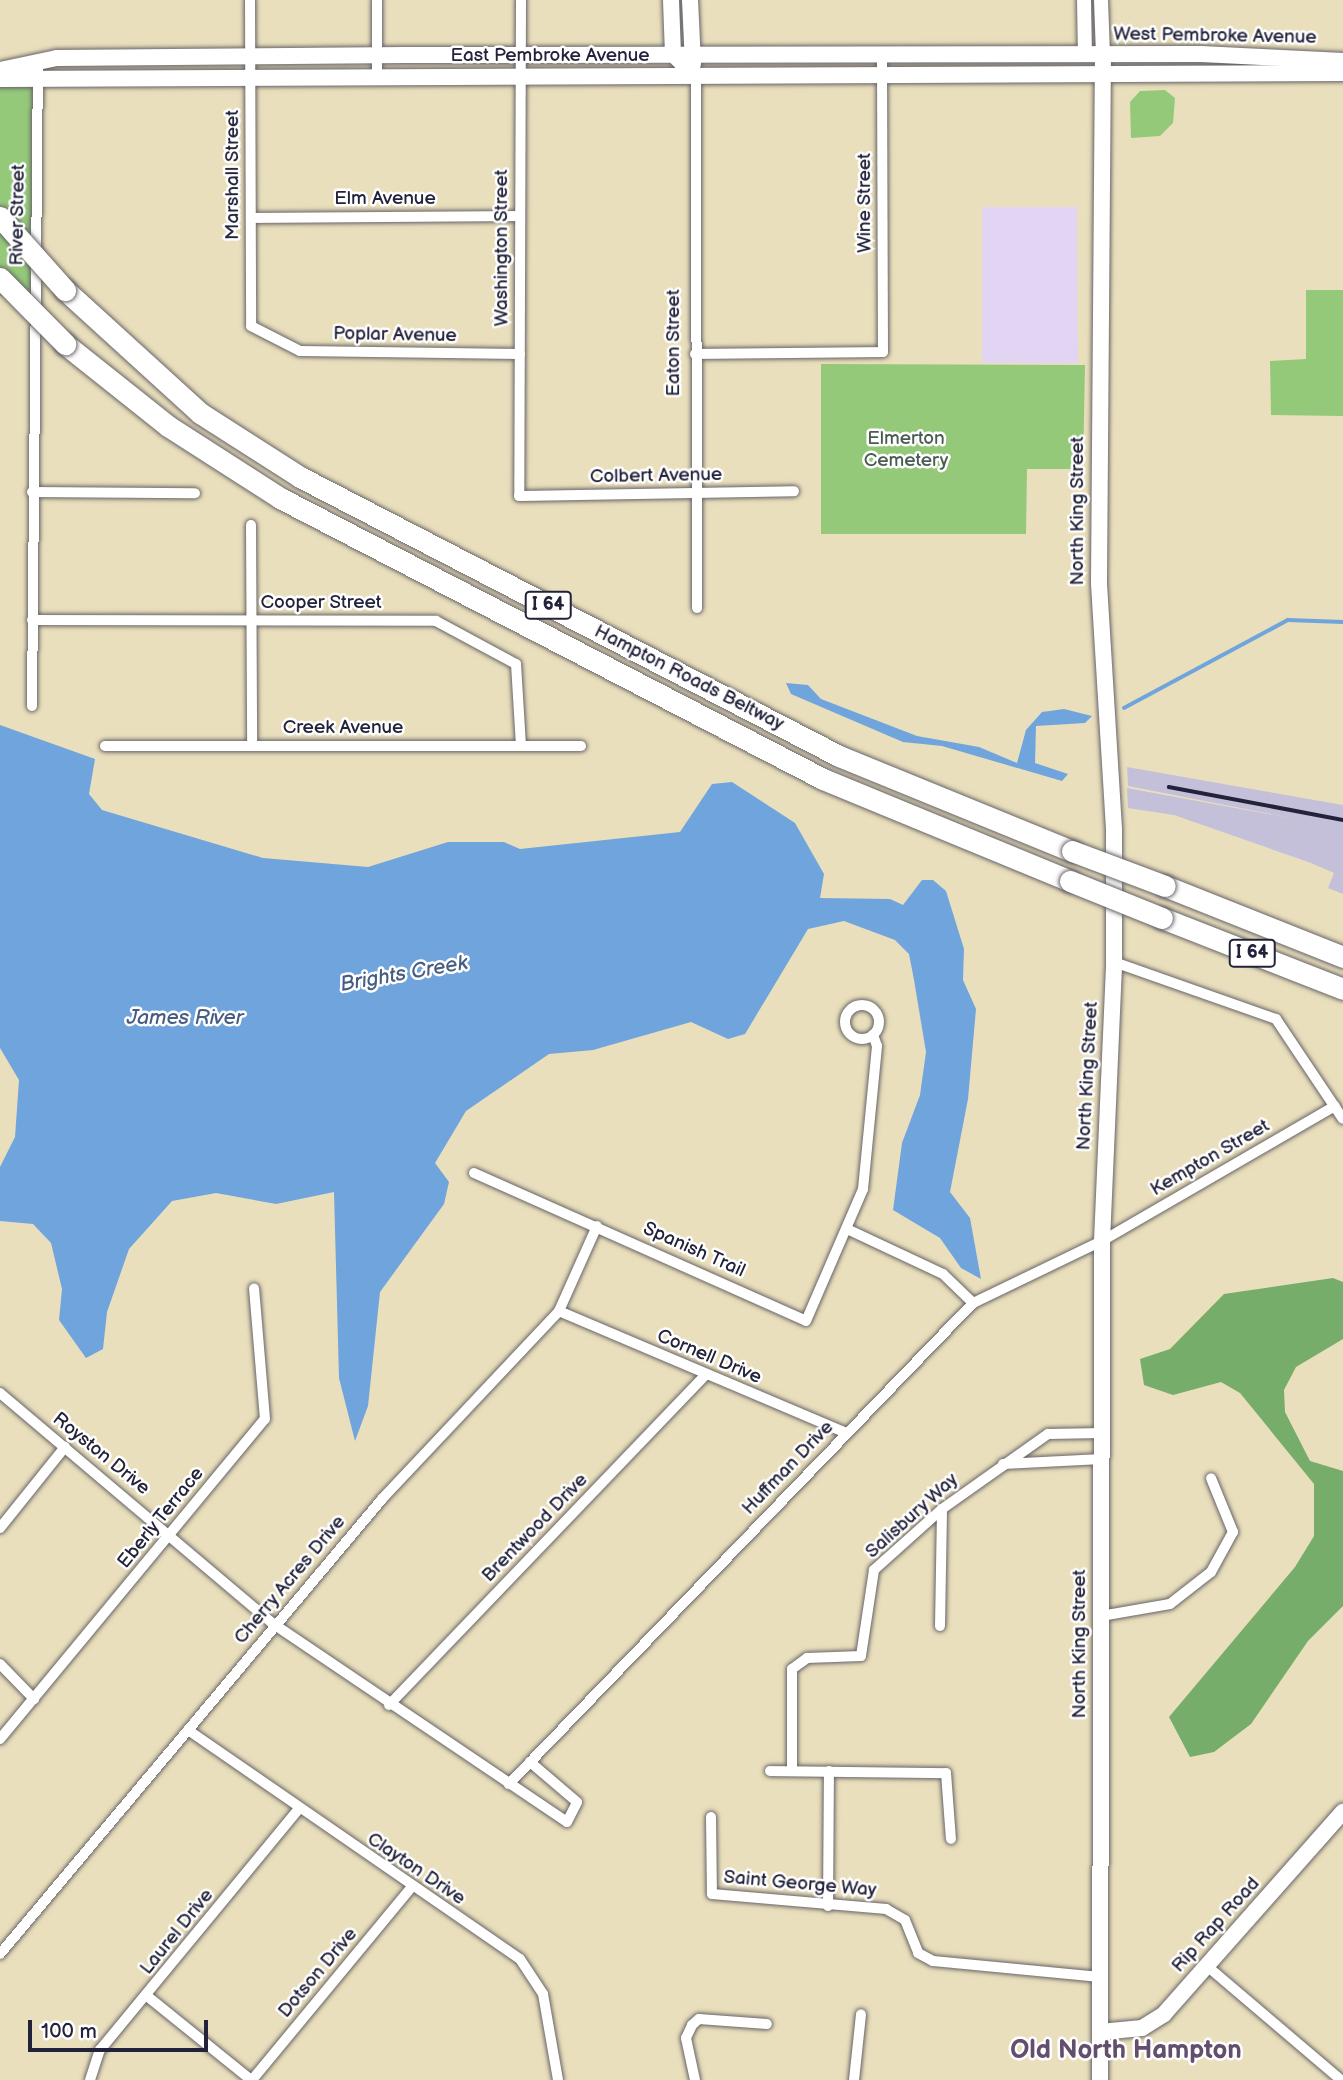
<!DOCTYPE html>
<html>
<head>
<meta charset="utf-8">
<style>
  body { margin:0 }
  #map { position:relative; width:1343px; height:2080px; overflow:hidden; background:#e9dfbc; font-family:"Balsamiq Sans",sans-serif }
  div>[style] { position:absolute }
  .built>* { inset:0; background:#e2d4f3 }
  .industrial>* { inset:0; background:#c5c0da }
  .green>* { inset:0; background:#94c97a }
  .forest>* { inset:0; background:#77ad6a }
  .water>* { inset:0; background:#6fa4dc }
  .stream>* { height:3.5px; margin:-1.75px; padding:0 1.75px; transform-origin:1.75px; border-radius:1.75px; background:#6fa4dc }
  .roads { filter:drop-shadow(0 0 2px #686468) drop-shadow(0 0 2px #686468) }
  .minor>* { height:10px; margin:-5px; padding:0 5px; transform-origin:5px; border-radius:5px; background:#fff }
  .minor>.ring { margin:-5px; padding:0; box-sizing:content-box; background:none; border:10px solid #fff; border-radius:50% }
  .tertiary>* { height:14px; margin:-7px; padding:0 7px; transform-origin:7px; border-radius:7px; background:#fff }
  .secondary>* { height:16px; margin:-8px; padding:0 8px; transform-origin:8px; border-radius:8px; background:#fff }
  .motorway>* { height:21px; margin:-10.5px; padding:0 10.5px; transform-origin:10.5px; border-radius:10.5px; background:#fff }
  .rail>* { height:3.5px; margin:-1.75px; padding:0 1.75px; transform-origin:1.75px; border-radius:1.75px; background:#22223b }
  .bridges { filter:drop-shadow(0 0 2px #686468) drop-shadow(0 0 2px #686468) }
  .motorway-bridge>* { height:21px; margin:-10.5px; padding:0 10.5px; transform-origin:10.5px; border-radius:10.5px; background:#fff }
  span { translate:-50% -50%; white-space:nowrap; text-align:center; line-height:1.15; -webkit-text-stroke:5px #fff; paint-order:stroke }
  .shield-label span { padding:2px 5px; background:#fff; border:2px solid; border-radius:5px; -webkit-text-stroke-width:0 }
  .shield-label { font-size:18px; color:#22223b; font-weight:700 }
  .street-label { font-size:19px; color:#22223b }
  .park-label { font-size:19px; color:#4a5c51 }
  .water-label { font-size:21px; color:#455c83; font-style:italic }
  .district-label { font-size:26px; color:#634f6d; font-weight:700 }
  .scale { position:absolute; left:28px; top:2020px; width:180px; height:32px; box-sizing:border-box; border:4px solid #22223b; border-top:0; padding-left:9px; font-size:21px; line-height:24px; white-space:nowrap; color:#22223b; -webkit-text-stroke:5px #fff; paint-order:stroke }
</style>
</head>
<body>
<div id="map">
  <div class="built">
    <i style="clip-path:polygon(982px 207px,1077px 207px,1078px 363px,982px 363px)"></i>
  </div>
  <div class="industrial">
    <i style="clip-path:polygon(1127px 767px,1343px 805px,1343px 894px,1328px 888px,1334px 873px,1311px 863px,1174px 815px,1128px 808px,1127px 788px,1301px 820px,1128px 786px)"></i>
  </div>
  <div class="green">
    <i style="clip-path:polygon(38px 75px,37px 300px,0 296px,0 78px)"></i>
    <i style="clip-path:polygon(1140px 91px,1165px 90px,1175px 98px,1173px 123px,1160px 136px,1131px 138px,1130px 102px)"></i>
    <i style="clip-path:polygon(1306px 290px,1343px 290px,1343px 416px,1271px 415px,1270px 361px,1306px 359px)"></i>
    <i style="clip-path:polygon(821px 364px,1085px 365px,1083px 469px,1027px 469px,1026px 534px,821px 534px)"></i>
  </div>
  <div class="forest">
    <i style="clip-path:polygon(1333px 1278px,1343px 1282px,1343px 1339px,1296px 1367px,1284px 1390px,1285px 1412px,1310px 1461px,1343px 1471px,1343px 1606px,1308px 1641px,1251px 1724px,1214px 1752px,1190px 1757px,1169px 1717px,1295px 1567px,1314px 1536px,1314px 1484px,1240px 1393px,1221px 1382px,1173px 1395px,1144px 1385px,1140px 1359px,1170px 1349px,1224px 1294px)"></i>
  </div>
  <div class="water">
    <i style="clip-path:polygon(786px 683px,808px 685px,821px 699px,917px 736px,979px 747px,1017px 763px,1026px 730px,1042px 712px,1064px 709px,1092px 716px,1085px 723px,1036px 726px,1035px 763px,1068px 774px,1062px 781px,942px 746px,903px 742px,791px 694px)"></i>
    <i style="clip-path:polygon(0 725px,95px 759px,89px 794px,102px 810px,263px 858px,368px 867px,448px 842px,504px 842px,520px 849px,680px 832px,712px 784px,732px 782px,795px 823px,824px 874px,820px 898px,890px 899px,903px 905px,922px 880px,933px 880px,946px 891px,964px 949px,963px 980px,976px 1009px,968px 1099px,950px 1192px,970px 1218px,981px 1279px,961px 1268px,940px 1238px,893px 1210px,902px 1143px,920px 1095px,926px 1052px,914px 980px,909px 954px,895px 940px,844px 921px,808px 929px,745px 1034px,728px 1039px,691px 1022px,593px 1050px,549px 1054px,466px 1111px,435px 1163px,449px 1182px,444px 1204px,380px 1292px,368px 1406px,355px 1441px,339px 1378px,334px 1192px,276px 1204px,216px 1193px,172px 1201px,129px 1249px,107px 1312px,103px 1349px,86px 1358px,59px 1320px,62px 1289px,51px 1243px,33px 1224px,0 1221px,0 1167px,15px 1137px,19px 1080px,0 1048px)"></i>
  </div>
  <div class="stream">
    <i style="left:1124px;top:708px;width:186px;rotate:-28.2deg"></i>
    <i style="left:1288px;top:620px;width:55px;rotate:2.1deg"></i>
  </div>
  <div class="roads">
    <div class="minor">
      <i style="left:250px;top:0;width:326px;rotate:89.8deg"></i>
      <i style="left:251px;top:326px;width:55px;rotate:27deg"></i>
      <i style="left:300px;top:351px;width:220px;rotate:0.8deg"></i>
      <i style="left:377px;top:0;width:76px;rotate:90deg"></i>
      <i style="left:521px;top:0;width:496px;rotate:90.2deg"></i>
      <i style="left:519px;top:496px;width:275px;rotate:-1deg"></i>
      <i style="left:696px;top:78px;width:530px;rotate:89.89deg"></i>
      <i style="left:251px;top:218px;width:268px;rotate:-0.4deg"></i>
      <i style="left:695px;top:354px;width:188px;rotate:-0.6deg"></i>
      <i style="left:883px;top:352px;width:298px;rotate:-90.2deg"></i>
      <i style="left:32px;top:492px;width:163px;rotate:0.4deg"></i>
      <i style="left:251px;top:525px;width:221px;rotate:89.7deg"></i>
      <i style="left:32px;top:620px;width:404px;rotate:0.1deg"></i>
      <i style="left:436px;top:621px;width:91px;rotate:28.3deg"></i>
      <i style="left:516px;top:664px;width:82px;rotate:86.5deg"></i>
      <i style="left:32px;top:706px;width:646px;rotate:-89.47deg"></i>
      <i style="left:105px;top:746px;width:476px"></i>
      <i style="left:1114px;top:962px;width:172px;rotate:19.4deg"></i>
      <i style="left:1276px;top:1019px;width:120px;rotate:56.2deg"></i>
      <i class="ring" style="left:845px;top:1005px;width:24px;height:24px"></i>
      <i style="left:474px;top:1173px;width:363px;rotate:24deg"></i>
      <i style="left:806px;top:1321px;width:144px;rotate:-66.6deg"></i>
      <i style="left:863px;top:1189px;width:144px;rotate:-84.4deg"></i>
      <i style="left:877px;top:1046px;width:12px;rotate:-110deg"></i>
      <i style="left:847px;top:1229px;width:106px;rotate:25.1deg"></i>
      <i style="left:943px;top:1274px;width:42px;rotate:44deg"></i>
      <i style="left:559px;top:1311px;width:312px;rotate:23deg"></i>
      <i style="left:0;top:1393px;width:360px;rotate:40.2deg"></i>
      <i style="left:275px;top:1625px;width:352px;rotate:34deg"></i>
      <i style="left:567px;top:1822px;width:22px;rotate:-63deg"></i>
      <i style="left:577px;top:1802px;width:62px;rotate:-139.6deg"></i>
      <i style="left:1003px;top:1464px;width:99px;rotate:-2.9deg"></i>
      <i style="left:0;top:1528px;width:104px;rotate:-51.3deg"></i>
      <i style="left:1101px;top:1616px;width:70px;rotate:-9.9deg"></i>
      <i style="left:1170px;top:1604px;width:52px;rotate:-38deg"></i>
      <i style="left:1211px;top:1572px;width:46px;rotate:-61.2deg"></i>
      <i style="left:1233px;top:1532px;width:58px;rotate:-112.2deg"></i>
      <i style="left:940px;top:1626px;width:117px;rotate:-89deg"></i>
      <i style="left:0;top:1664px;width:49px;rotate:45.8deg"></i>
      <i style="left:389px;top:1705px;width:457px;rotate:-46.2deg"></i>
      <i style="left:188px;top:1730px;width:403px;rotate:34.6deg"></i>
      <i style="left:520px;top:1959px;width:42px;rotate:56.7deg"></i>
      <i style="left:543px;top:1994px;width:87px;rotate:80.1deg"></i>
      <i style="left:0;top:1739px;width:415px;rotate:-50.4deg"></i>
      <i style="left:265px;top:1419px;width:131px;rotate:-94.8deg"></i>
      <i style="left:770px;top:1771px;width:176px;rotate:0.7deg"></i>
      <i style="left:946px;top:1773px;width:66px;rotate:85.7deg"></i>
      <i style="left:792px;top:1771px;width:102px;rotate:-90deg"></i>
      <i style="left:792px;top:1669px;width:19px;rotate:-36deg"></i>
      <i style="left:807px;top:1658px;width:54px;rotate:-2.1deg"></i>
      <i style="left:861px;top:1656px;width:87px;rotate:-81.4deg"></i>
      <i style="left:874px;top:1570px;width:91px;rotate:-41.9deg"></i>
      <i style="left:942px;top:1509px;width:130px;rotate:-35.3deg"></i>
      <i style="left:1048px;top:1434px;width:54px;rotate:-1.1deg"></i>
      <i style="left:509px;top:1784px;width:668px;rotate:-46.03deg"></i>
      <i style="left:973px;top:1303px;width:143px;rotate:-25.7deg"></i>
      <i style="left:1102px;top:1241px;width:269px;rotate:-30.1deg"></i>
      <i style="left:711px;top:1817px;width:77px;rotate:89.3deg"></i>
      <i style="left:712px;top:1894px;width:175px;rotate:4.9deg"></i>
      <i style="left:886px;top:1909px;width:22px;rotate:30deg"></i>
      <i style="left:905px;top:1920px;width:35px;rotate:68deg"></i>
      <i style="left:918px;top:1953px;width:17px;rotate:28deg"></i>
      <i style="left:933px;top:1961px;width:168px;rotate:5.5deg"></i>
      <i style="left:828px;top:1906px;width:135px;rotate:-89.6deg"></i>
      <i style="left:0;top:1954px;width:594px;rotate:-49.98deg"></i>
      <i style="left:382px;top:1499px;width:258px;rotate:-46.7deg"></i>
      <i style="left:559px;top:1311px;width:93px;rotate:-65.9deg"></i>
      <i style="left:1207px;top:1966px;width:176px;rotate:40.4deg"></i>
      <i style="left:147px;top:1996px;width:134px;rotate:38.9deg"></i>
      <i style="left:90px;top:2080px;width:32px;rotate:-72deg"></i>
      <i style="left:100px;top:2050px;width:313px;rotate:-50.5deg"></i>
      <i style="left:252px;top:2080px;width:249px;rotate:-50.4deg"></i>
      <i style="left:695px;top:2080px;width:43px;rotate:-102.1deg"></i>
      <i style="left:686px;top:2038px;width:14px;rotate:-65deg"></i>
      <i style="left:692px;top:2025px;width:9px;rotate:-41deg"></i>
      <i style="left:699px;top:2019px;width:68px;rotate:4.2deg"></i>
      <i style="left:854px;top:2080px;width:66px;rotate:-83.9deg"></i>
    </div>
    <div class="tertiary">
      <i style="left:1084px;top:0;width:55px;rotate:89deg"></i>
      <i style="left:1101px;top:0;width:55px;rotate:87.9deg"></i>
    </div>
    <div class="secondary">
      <i style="left:671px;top:0;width:54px;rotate:87.9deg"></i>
      <i style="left:673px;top:54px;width:33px;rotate:46deg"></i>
      <i style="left:690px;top:0;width:64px;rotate:87.3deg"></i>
      <i style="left:0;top:70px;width:58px;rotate:-11.9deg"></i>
      <i style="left:57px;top:58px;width:347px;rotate:-0.5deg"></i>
      <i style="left:404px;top:55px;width:797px;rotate:-0.07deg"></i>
      <i style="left:1201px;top:54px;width:142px;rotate:2.8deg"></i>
      <i style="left:0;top:79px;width:1343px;rotate:-0.26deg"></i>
      <i style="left:1100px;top:2032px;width:42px;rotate:-5.4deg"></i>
      <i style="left:1142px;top:2028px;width:26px;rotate:-32deg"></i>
      <i style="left:1164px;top:2014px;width:270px;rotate:-48.5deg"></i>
      <i style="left:1100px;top:2080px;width:839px;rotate:-89.86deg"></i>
      <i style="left:1102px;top:1241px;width:279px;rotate:-87.5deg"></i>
      <i style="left:1114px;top:962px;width:133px;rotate:-90deg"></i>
      <i style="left:1114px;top:829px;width:247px;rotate:-93.5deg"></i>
      <i style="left:1099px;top:582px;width:527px;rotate:-89.57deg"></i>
    </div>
    <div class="motorway">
      <i style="left:65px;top:290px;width:183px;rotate:42.3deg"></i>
      <i style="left:200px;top:413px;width:119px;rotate:32.6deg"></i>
      <i style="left:300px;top:477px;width:607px;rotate:27.37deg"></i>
      <i style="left:839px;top:756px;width:252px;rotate:22.2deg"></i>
      <i style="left:65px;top:344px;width:132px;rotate:38.5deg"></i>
      <i style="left:168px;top:426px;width:133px;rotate:32.7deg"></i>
      <i style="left:280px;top:498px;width:611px;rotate:27.36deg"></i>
      <i style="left:823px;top:779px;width:267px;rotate:22.4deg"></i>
      <i style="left:1165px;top:886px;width:192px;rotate:21.7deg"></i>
      <i style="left:1162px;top:918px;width:194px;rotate:21.4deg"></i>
    </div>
  </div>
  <div class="rail">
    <i style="left:1169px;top:787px;width:177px;rotate:10.7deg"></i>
  </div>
  <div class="bridges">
    <div class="motorway-bridge">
      <i style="left:0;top:217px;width:98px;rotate:48.3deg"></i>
      <i style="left:0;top:278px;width:93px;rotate:45.4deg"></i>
      <i style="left:1072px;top:851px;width:99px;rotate:20.6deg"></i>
      <i style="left:1070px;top:881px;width:99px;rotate:21.9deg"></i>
    </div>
  </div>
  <div class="shield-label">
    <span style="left:548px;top:605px">I 64</span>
    <span style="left:1252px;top:953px">I 64</span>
  </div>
  <div class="street-label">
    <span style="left:1215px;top:36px;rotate:1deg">West Pembroke Avenue</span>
    <span style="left:550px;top:56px">East Pembroke Avenue</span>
    <span style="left:233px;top:175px;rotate:-90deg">Marshall Street</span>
    <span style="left:385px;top:199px">Elm Avenue</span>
    <span style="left:865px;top:203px;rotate:-90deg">Wine Street</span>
    <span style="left:18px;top:215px;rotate:-89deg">River Street</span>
    <span style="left:502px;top:248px;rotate:-90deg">Washington Street</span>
    <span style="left:395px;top:335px;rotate:1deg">Poplar Avenue</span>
    <span style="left:674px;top:343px;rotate:-90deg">Eaton Street</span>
    <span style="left:656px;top:476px;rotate:-1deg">Colbert Avenue</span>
    <span style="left:1078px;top:511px;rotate:-90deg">North King Street</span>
    <span style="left:321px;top:603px">Cooper Street</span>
    <span style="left:689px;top:678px;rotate:27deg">Hampton Roads Beltway</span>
    <span style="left:343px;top:728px">Creek Avenue</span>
    <span style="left:1088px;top:1076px;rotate:-87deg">North King Street</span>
    <span style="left:1210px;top:1158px;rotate:-30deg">Kempton Street</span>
    <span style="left:694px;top:1250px;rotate:24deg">Spanish Trail</span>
    <span style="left:709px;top:1357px;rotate:23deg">Cornell Drive</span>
    <span style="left:101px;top:1454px;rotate:39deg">Royston Drive</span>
    <span style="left:788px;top:1468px;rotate:-46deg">Huffman Drive</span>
    <span style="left:912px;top:1516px;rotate:-42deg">Salisbury Way</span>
    <span style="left:161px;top:1518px;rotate:-51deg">Eberly Terrace</span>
    <span style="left:535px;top:1528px;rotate:-46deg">Brentwood Drive</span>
    <span style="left:290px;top:1580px;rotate:-50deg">Cherry Acres Drive</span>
    <span style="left:1080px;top:1644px;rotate:-90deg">North King Street</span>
    <span style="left:416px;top:1869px;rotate:34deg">Clayton Drive</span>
    <span style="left:800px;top:1884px;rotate:5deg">Saint George Way</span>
    <span style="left:1216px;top:1925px;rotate:-48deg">Rip Rap Road</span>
    <span style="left:177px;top:1932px;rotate:-51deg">Laurel Drive</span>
    <span style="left:318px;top:1973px;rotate:-50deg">Dotson Drive</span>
  </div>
  <div class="park-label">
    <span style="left:906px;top:450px">Elmerton<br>Cemetery</span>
  </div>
  <div class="water-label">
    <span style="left:404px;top:974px;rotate:-10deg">Brights Creek</span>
    <span style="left:185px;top:1018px">James River</span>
  </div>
  <div class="district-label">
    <span style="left:1126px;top:2051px">Old North Hampton</span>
  </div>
  <div class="scale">100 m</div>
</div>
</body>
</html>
